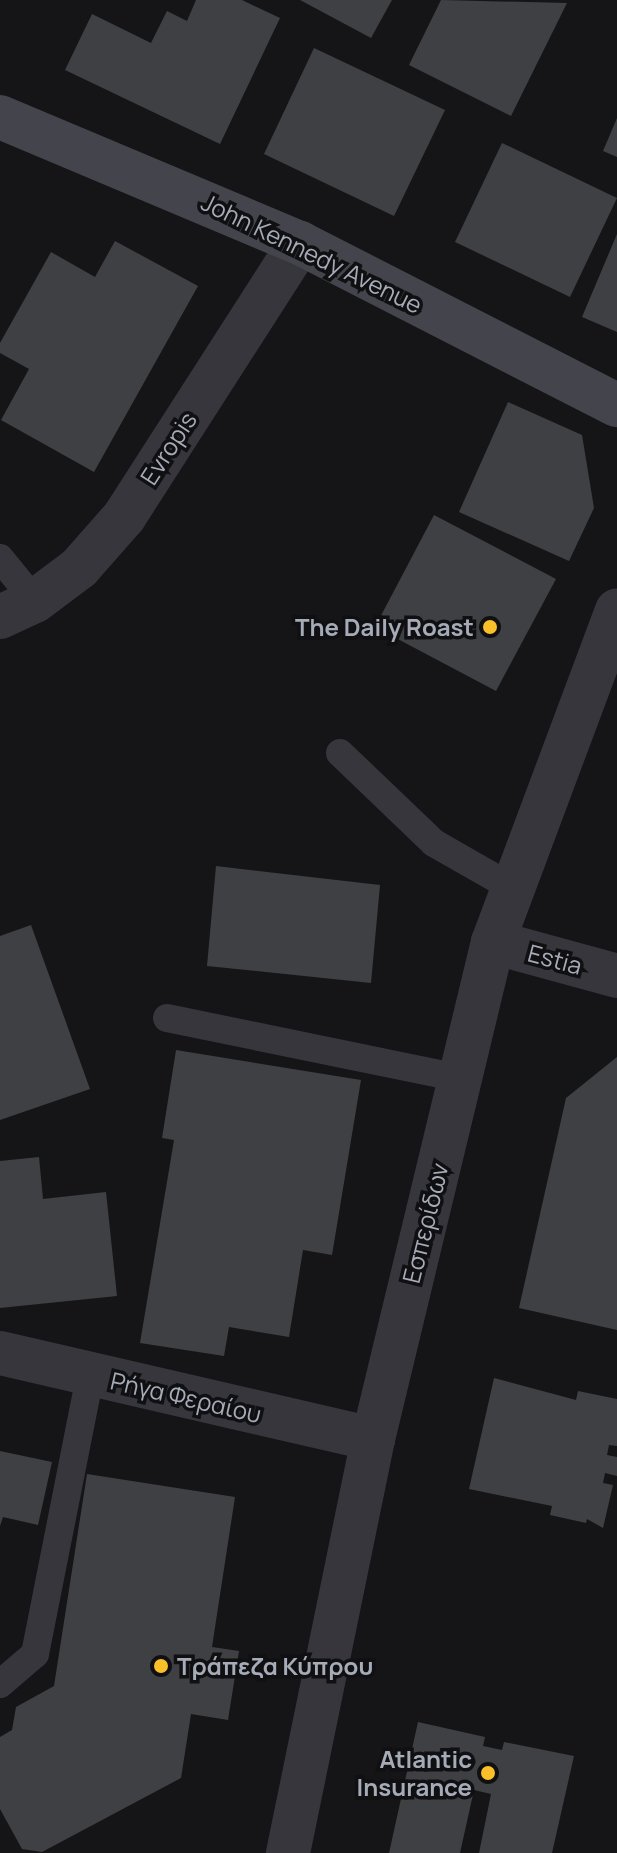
<!DOCTYPE html>
<html>
<head>
<meta charset="utf-8">
<style>
  body { margin:0 }
  #map { position:relative; width:617px; height:1853px; overflow:hidden; background:#151517; font-family:Manrope,sans-serif }
  div>[style] { position:absolute }
  .building>* { inset:0; background:#3f4044 }
  .service>* { height:28px; margin:-14px; padding:0 14px; transform-origin:14px; border-radius:14px; background:#36363c }
  .minor>* { height:44px; margin:-22px; padding:0 22px; transform-origin:22px; border-radius:22px; background:#36363c }
  .tertiary>* { height:44px; margin:-22px; padding:0 22px; transform-origin:22px; border-radius:22px; background:#36363c }
  .secondary>* { height:44px; margin:-22px; padding:0 22px; transform-origin:22px; border-radius:22px; background:#44454c }
  .dots>* { width:22px; height:22px; translate:-50% -50%; box-sizing:border-box; border:4px solid #101012; border-radius:50% }
  span { translate:-50% -50%; white-space:nowrap; text-align:center; line-height:1.15; -webkit-text-stroke:7px #101012; paint-order:stroke }
  .street-label { font-size:24px; color:#a6abb8 }
  .poi-label { font-size:24px; color:#a6abb8; font-weight:700 }
  .right { translate:-100% -50%; text-align:right }
  .left { translate:0 -50%; text-align:left }
</style>
</head>
<body>
<div id="map">
  <div class="building">
    <i style="clip-path:polygon(196px 0,242px 0,280px 18px,220px 144px,65px 70px,92px 14px,151px 43px,167px 11px,187px 21px)"></i>
    <i style="clip-path:polygon(300px 0,392px 0,371px 38px)"></i>
    <i style="clip-path:polygon(441px 0,567px 3px,511px 116px,409px 65px)"></i>
    <i style="clip-path:polygon(314px 48px,445px 110px,394px 216px,264px 154px)"></i>
    <i style="clip-path:polygon(617px 118px,617px 157px,603px 151px)"></i>
    <i style="clip-path:polygon(502px 143px,617px 198px,570px 297px,455px 242px)"></i>
    <i style="clip-path:polygon(617px 234px,617px 332px,582px 317px)"></i>
    <i style="clip-path:polygon(115px 241px,198px 286px,94px 472px,1px 420px,29px 369px,0 353px,0 343px,51px 252px,95px 277px)"></i>
    <i style="clip-path:polygon(508px 402px,582px 435px,594px 508px,569px 561px,459px 512px)"></i>
    <i style="clip-path:polygon(434px 515px,556px 579px,496px 691px,375px 627px)"></i>
    <i style="clip-path:polygon(216px 866px,380px 885px,371px 983px,207px 966px)"></i>
    <i style="clip-path:polygon(31px 925px,90px 1089px,0 1120px,0 936px)"></i>
    <i style="clip-path:polygon(176px 1050px,361px 1080px,332px 1255px,303px 1250px,289px 1337px,229px 1327px,224px 1356px,140px 1343px,174px 1140px,162px 1138px)"></i>
    <i style="clip-path:polygon(617px 1057px,617px 1330px,519px 1308px,566px 1098px)"></i>
    <i style="clip-path:polygon(39px 1157px,43px 1199px,106px 1192px,117px 1296px,0 1308px,0 1161px)"></i>
    <i style="clip-path:polygon(494px 1378px,576px 1400px,578px 1391px,617px 1399px,617px 1446px,609px 1445px,607px 1455px,617px 1457px,617px 1476px,605px 1473px,603px 1483px,613px 1485px,603px 1528px,587px 1519px,586px 1523px,550px 1515px,552px 1506px,469px 1489px)"></i>
    <i style="clip-path:polygon(0 1451px,52px 1462px,38px 1525px,3px 1517px,0 1526px)"></i>
    <i style="clip-path:polygon(87px 1474px,235px 1497px,212px 1647px,239px 1651px,228px 1720px,191px 1714px,181px 1778px,42px 1852px,22px 1849px,0 1809px,0 1737px,12px 1730px,16px 1707px,54px 1686px)"></i>
    <i style="clip-path:polygon(418px 1722px,485px 1737px,483px 1746px,502px 1750px,504px 1742px,574px 1756px,552px 1853px,479px 1853px,491px 1794px,474px 1790px,460px 1853px,389px 1853px)"></i>
  </div>
  <div class="service">
    <i style="left:0;top:558px;width:55px;rotate:50.9deg"></i>
    <i style="left:340px;top:753px;width:130px;rotate:43.8deg"></i>
    <i style="left:434px;top:843px;width:91px;rotate:29.7deg"></i>
    <i style="left:167px;top:1018px;width:299px;rotate:11.6deg"></i>
    <i style="left:0;top:1684px;width:46px;rotate:-40.6deg"></i>
    <i style="left:35px;top:1654px;width:284px;rotate:-78.8deg"></i>
  </div>
  <div class="minor">
    <i style="left:0;top:617px;width:38px;rotate:-25deg"></i>
    <i style="left:35px;top:601px;width:55px;rotate:-36.9deg"></i>
    <i style="left:79px;top:568px;width:68px;rotate:-48.6deg"></i>
    <i style="left:124px;top:517px;width:326px;rotate:-57.3deg"></i>
    <i style="left:493px;top:942px;width:129px;rotate:15.3deg"></i>
  </div>
  <div class="tertiary">
    <i style="left:0;top:1353px;width:383px;rotate:13deg"></i>
    <i style="left:288px;top:1853px;width:423px;rotate:-78.4deg"></i>
    <i style="left:373px;top:1439px;width:511px;rotate:-76.43deg"></i>
    <i style="left:493px;top:942px;width:354px;rotate:-69.5deg"></i>
  </div>
  <div class="secondary">
    <i style="left:0;top:117px;width:325px;rotate:22.8deg"></i>
    <i style="left:300px;top:243px;width:356px;rotate:27.1deg"></i>
  </div>
  <div class="dots">
    <i style="left:490px;top:627px;background:#fbbf29"></i>
    <i style="left:161px;top:1666px;background:#fbbf29"></i>
    <i style="left:488px;top:1773px;background:#fbbf29"></i>
  </div>
  <div class="street-label">
    <span style="left:312px;top:253px;rotate:26deg">John Kennedy Avenue</span>
    <span style="left:168px;top:448px;rotate:-57deg">Evropis</span>
    <span style="left:555px;top:959px;rotate:15deg">Estia</span>
    <span style="left:425px;top:1223px;rotate:-76deg">Εσπερίδων</span>
    <span style="left:186px;top:1397px;rotate:13deg">Ρήγα Φεραίου</span>
  </div>
  <div class="poi-label">
    <span class="right" style="left:474px;top:627px">The Daily Roast</span>
    <span class="left" style="left:177px;top:1666px">Τράπεζα Κύπρου</span>
    <span class="right" style="left:472px;top:1773px">Atlantic<br>Insurance</span>
  </div>
</div>
</body>
</html>
